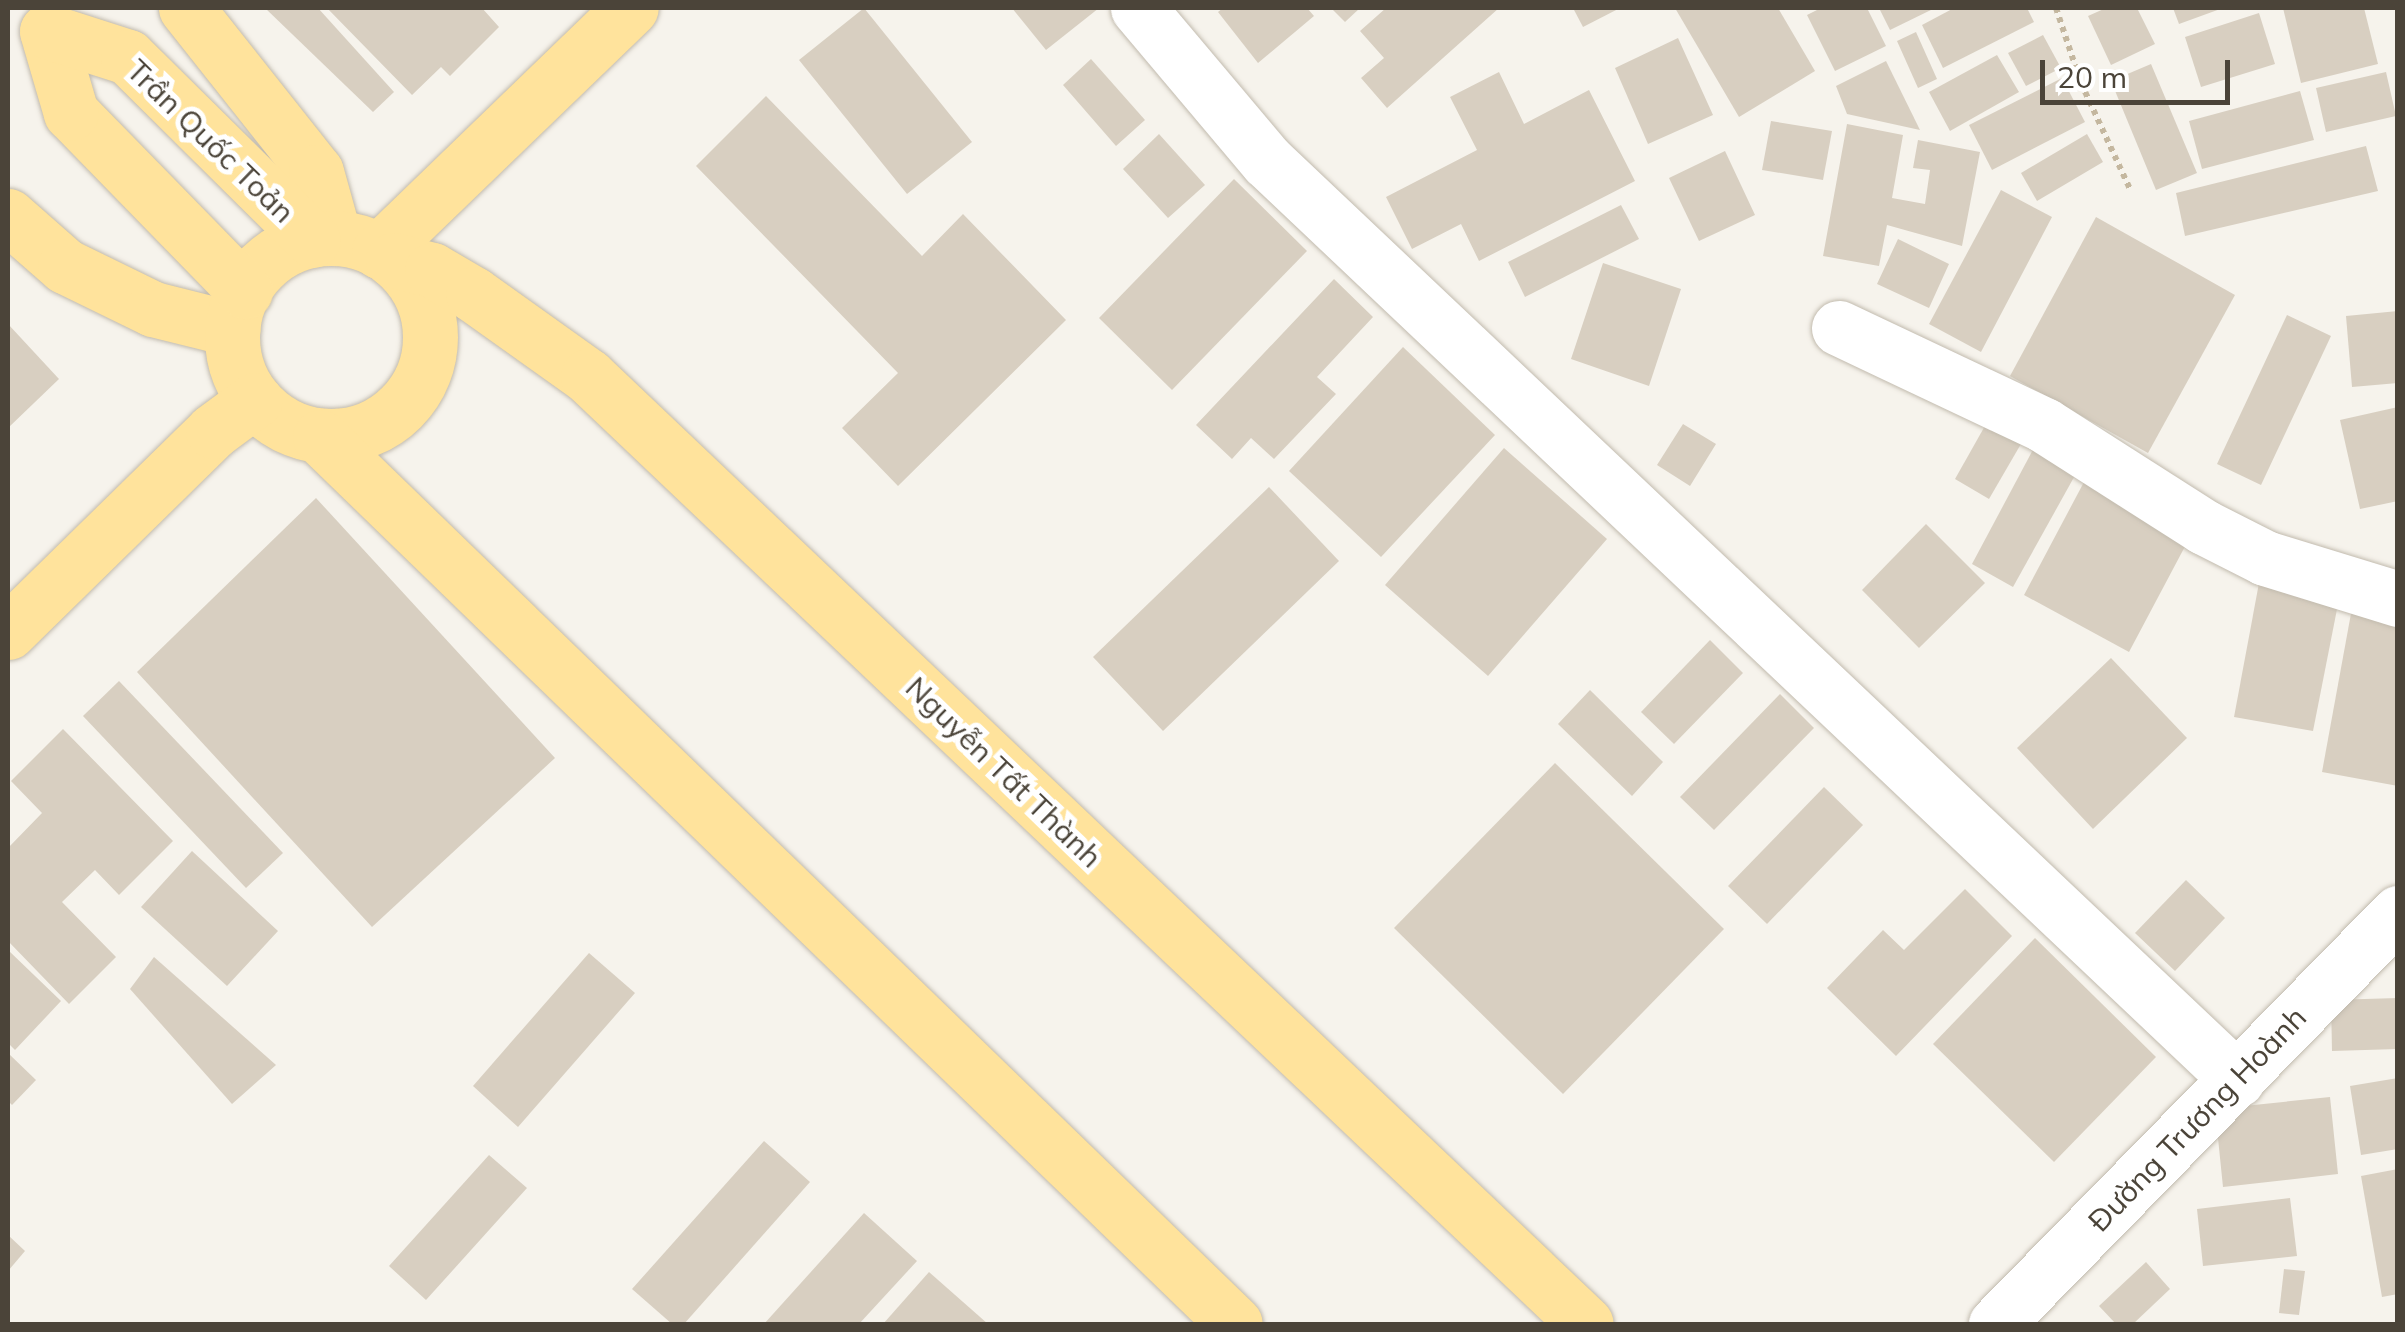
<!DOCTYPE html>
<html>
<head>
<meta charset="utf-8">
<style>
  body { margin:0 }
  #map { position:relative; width:2405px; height:1332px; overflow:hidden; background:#f6f3ec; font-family:Mulish,sans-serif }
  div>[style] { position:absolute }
  .building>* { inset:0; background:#d8cfc1 }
  .path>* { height:6px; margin-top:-3px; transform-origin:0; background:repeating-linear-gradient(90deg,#c4b79f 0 5px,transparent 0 10px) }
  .roads { filter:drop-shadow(0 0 2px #c2bbae) drop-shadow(0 0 2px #c2bbae) }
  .minor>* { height:55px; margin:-27.5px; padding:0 27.5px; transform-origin:27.5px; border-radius:27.5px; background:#fff }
  .major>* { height:55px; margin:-27.5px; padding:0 27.5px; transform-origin:27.5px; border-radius:27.5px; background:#ffe39c }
  .major>.ring { margin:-27.5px; padding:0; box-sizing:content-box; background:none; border:55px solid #ffe39c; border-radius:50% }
  span { translate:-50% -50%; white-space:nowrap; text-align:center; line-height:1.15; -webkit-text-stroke:10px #fff; paint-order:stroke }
  .street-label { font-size:30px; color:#4b4439 }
  .frame { position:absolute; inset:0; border:10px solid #4b4439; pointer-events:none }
  .scale { position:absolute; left:2040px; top:60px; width:190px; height:45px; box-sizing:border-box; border:5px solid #4b4439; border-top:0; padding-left:12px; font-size:30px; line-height:35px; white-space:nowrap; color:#4b4439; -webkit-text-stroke:8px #fff; paint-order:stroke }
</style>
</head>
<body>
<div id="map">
  <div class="building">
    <i style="clip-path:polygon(265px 8px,318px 8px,394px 92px,373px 112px)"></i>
    <i style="clip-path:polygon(327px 8px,482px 8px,499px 27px,450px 76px,441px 67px,412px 95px)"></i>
    <i style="clip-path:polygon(864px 8px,972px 142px,907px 194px,799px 60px)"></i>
    <i style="clip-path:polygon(1012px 8px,1099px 8px,1046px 50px)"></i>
    <i style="clip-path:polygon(1223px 8px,1307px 8px,1314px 16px,1258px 63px,1218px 12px)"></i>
    <i style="clip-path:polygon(1331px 8px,1360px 8px,1345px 22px)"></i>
    <i style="clip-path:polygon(1386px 8px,1499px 8px,1387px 108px,1361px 78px,1384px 58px,1360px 31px)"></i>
    <i style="clip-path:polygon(1573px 8px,1620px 8px,1583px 27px)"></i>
    <i style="clip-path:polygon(1675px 8px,1778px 8px,1815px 71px,1739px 117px)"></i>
    <i style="clip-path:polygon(1821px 8px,1867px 8px,1886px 46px,1835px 71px,1807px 15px)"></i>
    <i style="clip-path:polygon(1879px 8px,1935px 8px,1890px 30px)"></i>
    <i style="clip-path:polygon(1954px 8px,2027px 8px,2034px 22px,1943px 68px,1922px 25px)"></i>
    <i style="clip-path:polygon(2106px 8px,2137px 8px,2155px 44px,2111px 65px,2088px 16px)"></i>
    <i style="clip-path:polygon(2173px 8px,2223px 8px,2179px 24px)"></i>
    <i style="clip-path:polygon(2283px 8px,2364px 8px,2378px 64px,2301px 83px)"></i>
    <i style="clip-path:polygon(2259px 13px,2275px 64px,2201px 87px,2185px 37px)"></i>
    <i style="clip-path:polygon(1916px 32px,1937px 79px,1918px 88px,1897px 41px)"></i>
    <i style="clip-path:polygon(2043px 35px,2061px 68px,2026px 86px,2008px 53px)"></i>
    <i style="clip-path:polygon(1678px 38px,1713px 115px,1648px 144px,1615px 68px)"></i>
    <i style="clip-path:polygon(1997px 55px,2019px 92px,1950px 131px,1929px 92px)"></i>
    <i style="clip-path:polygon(1091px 59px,1145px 120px,1116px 146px,1063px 85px)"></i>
    <i style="clip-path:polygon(1886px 61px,1920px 130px,1847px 114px,1836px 86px)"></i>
    <i style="clip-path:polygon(2151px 64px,2197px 173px,2156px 190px,2111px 81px)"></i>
    <i style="clip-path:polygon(1499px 72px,1524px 124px,1589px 90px,1635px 181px,1479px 261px,1461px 224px,1412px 249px,1386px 197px,1477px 150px,1450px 97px)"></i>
    <i style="clip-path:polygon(2386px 72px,2396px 116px,2326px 132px,2316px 88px)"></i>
    <i style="clip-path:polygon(2062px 78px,2085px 122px,1992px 170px,1969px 125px)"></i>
    <i style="clip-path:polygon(2300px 91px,2314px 140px,2202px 169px,2189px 121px)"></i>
    <i style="clip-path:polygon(766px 96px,922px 256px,963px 214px,1066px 320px,898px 486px,842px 428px,898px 373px,696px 166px)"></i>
    <i style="clip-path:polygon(1771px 121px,1832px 131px,1823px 180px,1762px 170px)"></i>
    <i style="clip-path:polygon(1847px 124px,1903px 135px,1892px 198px,1925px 204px,1930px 170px,1913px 168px,1918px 140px,1980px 152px,1962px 246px,1887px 225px,1879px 266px,1823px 256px)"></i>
    <i style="clip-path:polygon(1159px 134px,1205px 185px,1168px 218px,1123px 169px)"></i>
    <i style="clip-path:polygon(2087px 134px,2103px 162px,2037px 201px,2021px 173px)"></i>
    <i style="clip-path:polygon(2366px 146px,2378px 191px,2185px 236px,2176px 193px)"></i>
    <i style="clip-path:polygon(1725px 151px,1755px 215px,1699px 241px,1669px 178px)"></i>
    <i style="clip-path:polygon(1234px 179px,1307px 251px,1172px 390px,1099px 318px)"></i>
    <i style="clip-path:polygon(2001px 190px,2052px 217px,1981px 352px,1929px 324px)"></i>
    <i style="clip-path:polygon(1621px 205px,1639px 239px,1525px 297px,1508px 262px)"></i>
    <i style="clip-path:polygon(2096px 217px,2235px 295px,2148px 453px,2010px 376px)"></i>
    <i style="clip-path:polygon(1898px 239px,1949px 264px,1929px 308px,1877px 284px)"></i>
    <i style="clip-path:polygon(1603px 263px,1681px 289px,1649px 386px,1571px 359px)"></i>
    <i style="clip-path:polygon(1334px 279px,1373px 317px,1317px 377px,1336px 394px,1274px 459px,1251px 438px,1232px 459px,1196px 425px)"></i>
    <i style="clip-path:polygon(2398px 311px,2398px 383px,2352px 387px,2346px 316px)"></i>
    <i style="clip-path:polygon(2287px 315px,2331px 336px,2261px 485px,2217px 464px)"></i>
    <i style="clip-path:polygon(8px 324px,59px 379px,8px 428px)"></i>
    <i style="clip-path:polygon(1403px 347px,1495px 435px,1381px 557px,1289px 471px)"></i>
    <i style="clip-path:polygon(2398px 407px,2398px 501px,2360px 509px,2340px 420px)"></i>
    <i style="clip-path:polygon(1990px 417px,2025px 437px,1989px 499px,1955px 479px)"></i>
    <i style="clip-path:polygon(1683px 424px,1716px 444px,1690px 486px,1657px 465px)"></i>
    <i style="clip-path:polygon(2035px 446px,2078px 470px,2013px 587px,1972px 564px)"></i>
    <i style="clip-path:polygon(1504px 448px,1607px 539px,1488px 676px,1385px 585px)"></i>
    <i style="clip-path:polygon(2084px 482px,2190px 537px,2129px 652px,2024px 595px)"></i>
    <i style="clip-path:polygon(1269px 487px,1339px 561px,1163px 731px,1093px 657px)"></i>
    <i style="clip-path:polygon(316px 498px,555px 758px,372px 927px,137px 672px)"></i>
    <i style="clip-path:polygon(1926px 524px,1985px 583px,1919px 648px,1862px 590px)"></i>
    <i style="clip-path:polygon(2259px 583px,2339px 599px,2313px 731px,2234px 717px)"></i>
    <i style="clip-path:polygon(2352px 608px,2398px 617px,2398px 786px,2322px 772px)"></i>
    <i style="clip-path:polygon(1710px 640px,1743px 673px,1674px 744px,1641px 712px)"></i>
    <i style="clip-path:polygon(2111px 658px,2187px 738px,2093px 829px,2017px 748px)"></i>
    <i style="clip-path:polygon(119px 681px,283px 853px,246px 888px,83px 716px)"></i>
    <i style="clip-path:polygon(1590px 690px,1663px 762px,1632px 796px,1558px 724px)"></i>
    <i style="clip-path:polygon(1780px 694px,1814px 728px,1714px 830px,1680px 797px)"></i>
    <i style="clip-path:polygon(63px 729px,173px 841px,119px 895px,95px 870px,62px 902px,116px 957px,69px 1004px,8px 941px,8px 848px,42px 813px,11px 781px)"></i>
    <i style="clip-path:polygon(1555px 763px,1724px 929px,1563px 1094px,1394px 928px)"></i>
    <i style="clip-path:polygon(1824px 787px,1863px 825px,1767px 924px,1728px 886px)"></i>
    <i style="clip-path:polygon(192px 851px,278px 931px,227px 986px,141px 907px)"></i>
    <i style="clip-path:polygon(2186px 880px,2225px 918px,2175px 971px,2135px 933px)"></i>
    <i style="clip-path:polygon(1965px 889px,2012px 936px,1896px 1056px,1827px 988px,1883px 930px,1904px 950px)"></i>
    <i style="clip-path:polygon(2035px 938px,2156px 1057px,2054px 1162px,1933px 1044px)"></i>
    <i style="clip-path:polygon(8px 950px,61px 1001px,15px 1050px,8px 1043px)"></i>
    <i style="clip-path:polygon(589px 953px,635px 993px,518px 1127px,473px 1086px)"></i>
    <i style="clip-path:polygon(154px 957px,276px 1065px,232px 1104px,130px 989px)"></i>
    <i style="clip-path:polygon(2398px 998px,2398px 1049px,2332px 1051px,2331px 1000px)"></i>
    <i style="clip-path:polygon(8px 1053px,36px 1080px,12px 1105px,8px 1101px)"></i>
    <i style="clip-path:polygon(2398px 1078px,2398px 1149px,2361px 1155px,2350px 1086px)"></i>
    <i style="clip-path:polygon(2330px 1097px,2338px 1174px,2223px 1187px,2215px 1109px)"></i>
    <i style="clip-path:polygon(764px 1141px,810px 1182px,684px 1324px,672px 1324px,632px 1289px)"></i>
    <i style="clip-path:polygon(489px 1155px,527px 1188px,426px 1300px,389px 1266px)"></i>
    <i style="clip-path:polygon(2398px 1169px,2398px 1294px,2382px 1297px,2361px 1176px)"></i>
    <i style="clip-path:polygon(2290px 1198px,2297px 1256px,2203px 1266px,2197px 1209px)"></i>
    <i style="clip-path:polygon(864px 1213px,917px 1261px,859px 1324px,764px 1324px)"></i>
    <i style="clip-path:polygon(8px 1235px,25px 1251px,8px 1271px)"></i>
    <i style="clip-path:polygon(2146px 1262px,2170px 1289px,2133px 1324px,2116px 1324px,2099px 1306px)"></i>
    <i style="clip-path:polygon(2284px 1269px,2305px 1271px,2299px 1315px,2279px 1313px)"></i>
    <i style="clip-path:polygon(929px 1272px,988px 1324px,883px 1324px)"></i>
  </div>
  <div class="path">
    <i style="left:2056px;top:8px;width:79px;rotate:71.6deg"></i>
    <i style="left:2081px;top:83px;width:119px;rotate:65.2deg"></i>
  </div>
  <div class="roads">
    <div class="minor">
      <i style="left:1138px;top:8px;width:200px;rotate:49.9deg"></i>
      <i style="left:1267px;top:161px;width:1336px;rotate:43.42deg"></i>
      <i style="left:1839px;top:328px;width:227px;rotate:25.3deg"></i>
      <i style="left:2044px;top:425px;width:190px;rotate:32.5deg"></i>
      <i style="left:2204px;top:527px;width:68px;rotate:26.9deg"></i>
      <i style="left:2265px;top:558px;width:139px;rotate:17.1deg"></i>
      <i style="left:1996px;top:1324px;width:575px;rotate:-45.63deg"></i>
    </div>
    <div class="major">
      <i style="left:186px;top:8px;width:209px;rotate:51.6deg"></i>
      <i style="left:316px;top:172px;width:67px;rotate:74.5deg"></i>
      <i style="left:8px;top:216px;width:76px;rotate:41.3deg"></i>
      <i style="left:65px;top:266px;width:98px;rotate:26deg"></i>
      <i style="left:153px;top:309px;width:82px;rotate:14deg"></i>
      <i class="ring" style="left:232px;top:238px;width:143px;height:143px"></i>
      <i style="left:379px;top:251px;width:350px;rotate:-44deg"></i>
      <i style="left:393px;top:260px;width:40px;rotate:14.4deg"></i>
      <i style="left:432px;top:270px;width:48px;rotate:30.3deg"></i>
      <i style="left:473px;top:294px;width:141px;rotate:35.5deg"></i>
      <i style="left:588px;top:376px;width:1376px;rotate:43.53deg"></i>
      <i style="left:245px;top:291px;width:249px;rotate:-134.3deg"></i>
      <i style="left:71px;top:113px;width:85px;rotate:-106.3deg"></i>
      <i style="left:47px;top:31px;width:85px;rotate:17.8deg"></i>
      <i style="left:128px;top:57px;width:260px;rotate:44.7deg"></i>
      <i style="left:320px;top:437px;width:1274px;rotate:44.11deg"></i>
      <i style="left:8px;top:632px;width:287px;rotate:-44.4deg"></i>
      <i style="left:213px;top:431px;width:52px;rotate:-36.4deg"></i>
    </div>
  </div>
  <div class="street-label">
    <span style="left:211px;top:141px;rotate:44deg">Trần Quốc Toản</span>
    <span style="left:1004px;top:772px;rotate:44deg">Nguyễn Tất Thành</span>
    <span style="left:2197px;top:1119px;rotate:-46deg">Đường Trương Hoành</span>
  </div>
  <div class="frame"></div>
  <div class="scale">20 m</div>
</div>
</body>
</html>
